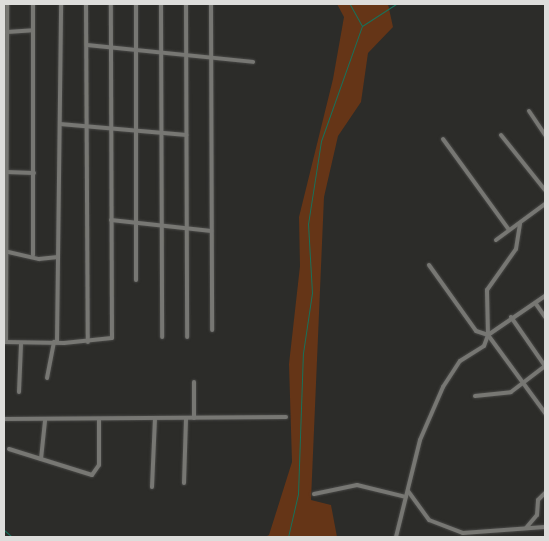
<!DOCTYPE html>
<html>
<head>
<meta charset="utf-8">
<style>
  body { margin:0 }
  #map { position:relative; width:549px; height:541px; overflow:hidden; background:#2c2c29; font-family:Jost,sans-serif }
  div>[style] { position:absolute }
  .green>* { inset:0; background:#653517 }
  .stream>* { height:1px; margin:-0.5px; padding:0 0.5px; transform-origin:0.5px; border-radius:0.5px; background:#18725b }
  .roads { filter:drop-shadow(0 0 1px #484846) drop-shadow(0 0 1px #484846) }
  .minor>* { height:4px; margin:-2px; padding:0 2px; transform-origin:2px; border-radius:2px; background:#777773 }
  span { translate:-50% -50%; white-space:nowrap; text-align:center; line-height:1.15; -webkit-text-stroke:5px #22221f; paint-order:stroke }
  .frame { position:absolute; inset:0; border:5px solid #dddddb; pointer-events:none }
</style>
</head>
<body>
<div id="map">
  <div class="green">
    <i style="clip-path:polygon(337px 4px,388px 4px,393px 27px,368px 53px,361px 102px,338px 136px,324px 197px,311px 500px,331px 505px,337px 537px,265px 537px,269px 535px,292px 462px,289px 364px,300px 266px,299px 217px,333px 79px,344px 17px)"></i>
  </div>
  <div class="stream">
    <i style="left:362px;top:26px;width:40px;rotate:-32.9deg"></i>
    <i style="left:4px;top:530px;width:11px;rotate:41deg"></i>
    <i style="left:288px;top:537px;width:44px;rotate:-76.9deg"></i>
    <i style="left:298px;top:494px;width:141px;rotate:-88deg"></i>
    <i style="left:303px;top:353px;width:61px;rotate:-81.5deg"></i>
    <i style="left:312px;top:293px;width:69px;rotate:-93.3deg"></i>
    <i style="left:308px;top:224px;width:84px;rotate:-81.1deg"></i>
    <i style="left:321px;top:141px;width:122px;rotate:-70.4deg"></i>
    <i style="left:362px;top:26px;width:25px;rotate:-119deg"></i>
  </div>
  <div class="roads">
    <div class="minor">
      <i style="left:86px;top:4px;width:338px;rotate:89.7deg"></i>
      <i style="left:136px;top:4px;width:276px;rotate:90deg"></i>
      <i style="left:161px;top:4px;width:333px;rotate:89.8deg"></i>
      <i style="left:186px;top:4px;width:333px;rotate:89.8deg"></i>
      <i style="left:211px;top:4px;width:326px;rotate:89.8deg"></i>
      <i style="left:7px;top:32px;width:26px;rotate:-4deg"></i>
      <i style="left:87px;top:45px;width:167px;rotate:5.8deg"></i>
      <i style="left:529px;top:111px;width:29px;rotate:56deg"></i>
      <i style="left:60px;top:124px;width:127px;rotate:5deg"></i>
      <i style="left:501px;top:135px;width:70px;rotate:51.3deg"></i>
      <i style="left:443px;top:139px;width:112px;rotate:54deg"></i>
      <i style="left:6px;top:172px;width:28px;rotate:2deg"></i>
      <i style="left:111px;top:220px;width:101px;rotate:6.3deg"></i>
      <i style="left:496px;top:240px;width:61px;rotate:-36.3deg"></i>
      <i style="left:4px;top:251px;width:36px;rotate:13deg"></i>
      <i style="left:39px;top:259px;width:19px;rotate:-6deg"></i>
      <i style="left:33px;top:255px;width:251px;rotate:-90deg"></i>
      <i style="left:429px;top:265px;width:81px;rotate:54.5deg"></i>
      <i style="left:476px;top:331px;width:13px;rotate:18deg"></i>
      <i style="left:488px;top:335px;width:97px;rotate:53.8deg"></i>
      <i style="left:536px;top:304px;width:16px;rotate:55deg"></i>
      <i style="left:511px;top:317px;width:60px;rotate:55.2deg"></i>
      <i style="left:488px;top:335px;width:45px;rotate:-91.3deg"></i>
      <i style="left:487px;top:290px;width:50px;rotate:-54.7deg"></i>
      <i style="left:516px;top:249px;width:26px;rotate:-81deg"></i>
      <i style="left:4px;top:342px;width:60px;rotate:1deg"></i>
      <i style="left:64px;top:343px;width:48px;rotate:-5.9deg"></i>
      <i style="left:112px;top:338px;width:334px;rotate:-90.2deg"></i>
      <i style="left:6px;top:342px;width:338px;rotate:-89.8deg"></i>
      <i style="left:57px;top:342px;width:338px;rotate:-89.3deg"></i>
      <i style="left:47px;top:378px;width:37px;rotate:-79deg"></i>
      <i style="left:194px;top:382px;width:36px;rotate:90deg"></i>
      <i style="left:19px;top:392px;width:48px;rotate:-87.6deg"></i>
      <i style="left:475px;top:396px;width:36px;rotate:-6deg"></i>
      <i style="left:511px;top:392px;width:43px;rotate:-37.4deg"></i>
      <i style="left:4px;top:419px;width:282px;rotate:-0.4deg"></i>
      <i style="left:9px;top:449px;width:87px;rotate:17.4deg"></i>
      <i style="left:92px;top:475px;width:12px;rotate:-55deg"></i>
      <i style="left:99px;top:465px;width:45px;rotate:-90deg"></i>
      <i style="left:41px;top:459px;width:39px;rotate:-84deg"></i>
      <i style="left:184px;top:483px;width:65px;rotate:-88.2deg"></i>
      <i style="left:152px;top:487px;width:69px;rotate:-87.5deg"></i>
      <i style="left:408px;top:491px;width:36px;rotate:54deg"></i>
      <i style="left:429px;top:520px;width:36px;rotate:21deg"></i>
      <i style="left:463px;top:533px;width:82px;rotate:-4.2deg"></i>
      <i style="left:314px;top:494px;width:44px;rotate:-11.8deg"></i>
      <i style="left:357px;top:485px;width:50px;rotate:13.8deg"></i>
      <i style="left:526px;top:528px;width:17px;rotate:-50deg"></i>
      <i style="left:537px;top:515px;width:15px;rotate:-86deg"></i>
      <i style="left:538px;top:500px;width:10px;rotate:-45deg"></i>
      <i style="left:396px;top:537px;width:100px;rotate:-76.1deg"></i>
      <i style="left:420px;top:440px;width:58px;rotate:-66.5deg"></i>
      <i style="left:443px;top:387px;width:31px;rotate:-57deg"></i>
      <i style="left:460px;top:361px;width:28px;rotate:-32deg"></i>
      <i style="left:484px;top:346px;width:12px;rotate:-70deg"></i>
      <i style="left:488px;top:335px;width:69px;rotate:-34.4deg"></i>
    </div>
  </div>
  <div class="frame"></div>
</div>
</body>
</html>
